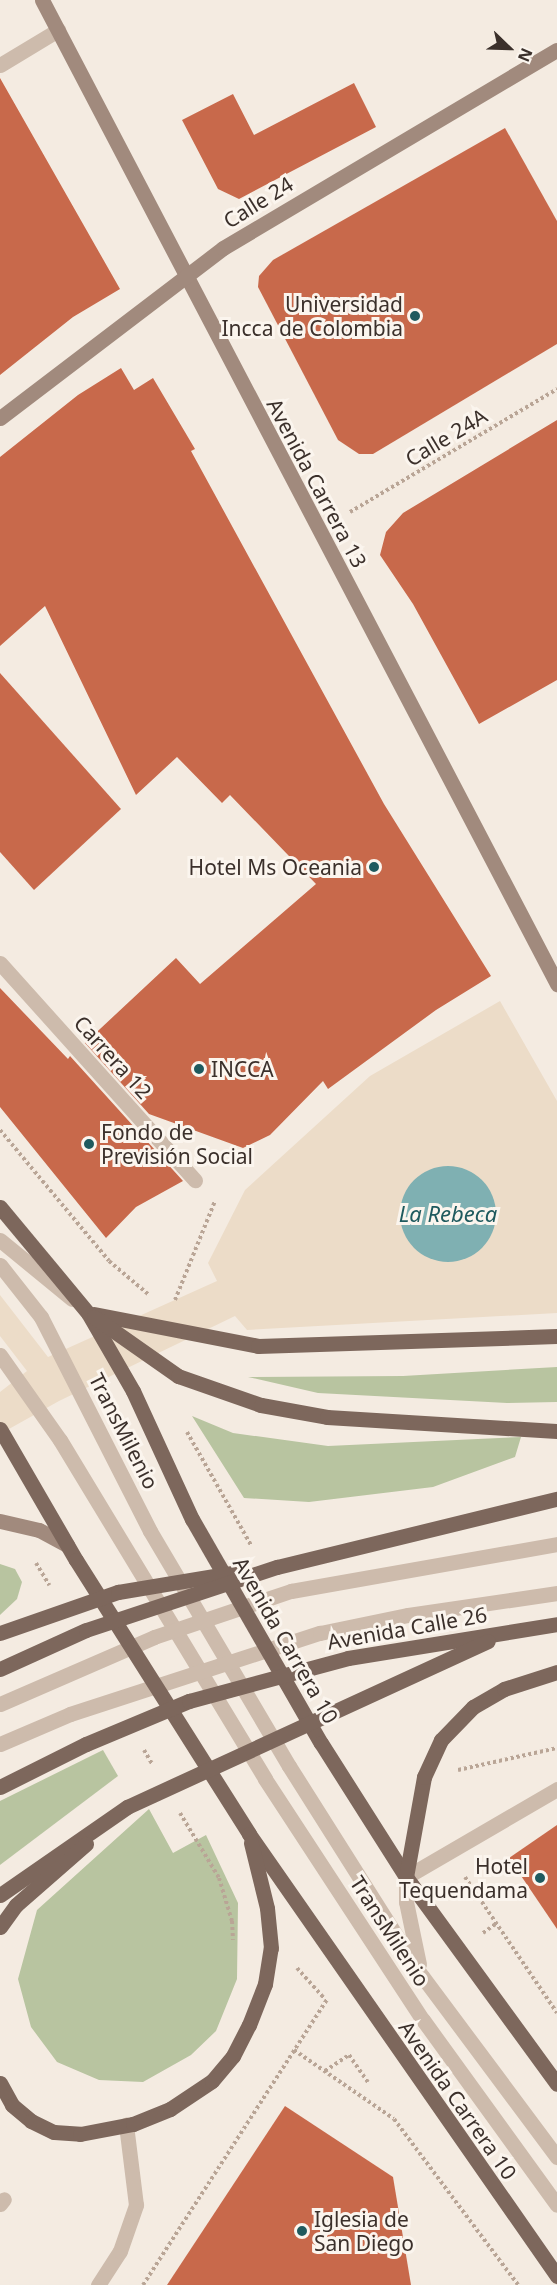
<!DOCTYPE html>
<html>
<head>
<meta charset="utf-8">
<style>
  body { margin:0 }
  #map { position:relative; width:557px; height:2285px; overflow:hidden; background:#f4ebe1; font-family:"Noto Sans",sans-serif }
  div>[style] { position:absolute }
  .green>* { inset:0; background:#b8c4a0 }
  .plaza>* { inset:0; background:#ecdcc8 }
  .water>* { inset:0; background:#7fb0b2 }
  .round { border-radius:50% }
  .building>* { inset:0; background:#c8694b }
  .path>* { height:4px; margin-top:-2px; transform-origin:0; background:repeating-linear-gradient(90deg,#b9a596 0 3px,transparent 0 6px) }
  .lane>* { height:15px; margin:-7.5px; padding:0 7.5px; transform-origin:7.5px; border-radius:7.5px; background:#cdbbac }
  .street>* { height:15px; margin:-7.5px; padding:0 7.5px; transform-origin:7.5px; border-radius:7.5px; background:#cdbbac }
  .secondary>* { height:15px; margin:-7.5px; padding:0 7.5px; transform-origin:7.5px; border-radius:7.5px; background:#a18a7d }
  .primary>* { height:15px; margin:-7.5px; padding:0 7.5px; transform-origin:7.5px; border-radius:7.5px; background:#7d675c }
  .dots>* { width:16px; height:16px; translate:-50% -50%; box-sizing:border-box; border:3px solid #fbf5ee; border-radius:50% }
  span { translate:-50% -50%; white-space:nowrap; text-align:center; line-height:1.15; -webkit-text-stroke:6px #fbf5ee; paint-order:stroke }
  .street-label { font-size:21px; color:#3b302b }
  .poi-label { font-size:21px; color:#3b302b }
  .right { translate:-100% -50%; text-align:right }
  .left { translate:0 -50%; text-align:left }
  .water-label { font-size:22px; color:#1f5a5e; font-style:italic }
  .north { position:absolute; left:479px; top:18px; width:60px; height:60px; -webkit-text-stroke:4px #fbf5ee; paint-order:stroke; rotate:113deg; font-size:16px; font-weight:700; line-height:24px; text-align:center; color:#3b302b }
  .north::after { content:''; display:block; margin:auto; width:21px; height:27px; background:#3b302b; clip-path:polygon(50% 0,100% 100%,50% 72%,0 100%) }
</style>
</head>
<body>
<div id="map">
  <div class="green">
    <i style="clip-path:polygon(557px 1367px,557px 1402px,507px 1403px,318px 1393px,248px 1377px,403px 1376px)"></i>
    <i style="clip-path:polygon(192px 1416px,233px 1433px,328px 1446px,521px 1437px,515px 1457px,433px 1487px,309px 1502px,244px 1498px)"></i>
    <i style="clip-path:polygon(0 1564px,15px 1569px,22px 1582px,17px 1599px,0 1615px)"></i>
    <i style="clip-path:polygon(103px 1750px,118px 1776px,0 1865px,0 1801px)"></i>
    <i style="clip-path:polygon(149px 1809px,173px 1853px,206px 1835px,238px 1903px,237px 1979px,216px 2031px,191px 2055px,143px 2082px,99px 2080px,57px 2062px,31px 2027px,18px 1979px,37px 1910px)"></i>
  </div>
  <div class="plaza">
    <i style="clip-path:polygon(500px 1001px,557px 1101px,557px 1313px,247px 1330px,235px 1316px,59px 1401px,0 1434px,0 1392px,27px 1371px,0 1336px,0 1295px,48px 1357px,217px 1281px,208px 1263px,245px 1190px,370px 1076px)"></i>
  </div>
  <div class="water">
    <i class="round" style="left:400px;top:1166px;width:96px;height:96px"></i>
  </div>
  <div class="building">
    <i style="clip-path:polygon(0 78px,120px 289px,73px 317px,0 375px)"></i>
    <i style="clip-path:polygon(354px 83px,376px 127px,239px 199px,218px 189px,182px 120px,233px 94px,254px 135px)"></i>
    <i style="clip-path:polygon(505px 128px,557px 221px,557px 344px,373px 454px,359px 454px,338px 440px,258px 287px,259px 276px,273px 260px)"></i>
    <i style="clip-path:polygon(121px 368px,134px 390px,153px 378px,195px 449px,191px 451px,384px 804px,491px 976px,436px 1010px,328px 1089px,323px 1081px,270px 1135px,243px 1148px,149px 1114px,85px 1043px,176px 958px,200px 984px,316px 884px,230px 795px,222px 803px,177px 757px,136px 795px,45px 606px,0 646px,0 457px,78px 395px)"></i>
    <i style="clip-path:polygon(557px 420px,557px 680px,479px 724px,413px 604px,380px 555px,386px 532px,403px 513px)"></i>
    <i style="clip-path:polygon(0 673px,121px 809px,34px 890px,0 852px)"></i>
    <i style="clip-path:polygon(0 988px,68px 1059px,70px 1056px,183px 1181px,136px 1207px,106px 1238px,0 1107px)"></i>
    <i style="clip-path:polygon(557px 1825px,557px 1929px,509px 1858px)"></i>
    <i style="clip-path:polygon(285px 2106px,393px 2177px,411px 2285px,167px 2285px)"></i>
  </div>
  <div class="path">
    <i style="left:350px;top:512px;width:241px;rotate:-30.7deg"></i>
    <i style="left:0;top:1130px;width:170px;rotate:50.2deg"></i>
    <i style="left:109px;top:1261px;width:51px;rotate:40.2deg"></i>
    <i style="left:175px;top:1300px;width:107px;rotate:-68deg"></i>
    <i style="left:187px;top:1432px;width:130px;rotate:60.5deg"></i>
    <i style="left:36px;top:1563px;width:26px;rotate:59deg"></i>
    <i style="left:144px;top:1750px;width:16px;rotate:60deg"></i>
    <i style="left:458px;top:1770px;width:101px;rotate:-12.5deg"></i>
    <i style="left:180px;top:1813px;width:76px;rotate:59deg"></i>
    <i style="left:219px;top:1878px;width:45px;rotate:73.2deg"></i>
    <i style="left:232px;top:1921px;width:19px;rotate:87deg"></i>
    <i style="left:465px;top:1877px;width:164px;rotate:55.9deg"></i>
    <i style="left:483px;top:1933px;width:17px;rotate:-36deg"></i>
    <i style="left:297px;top:1968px;width:40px;rotate:48deg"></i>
    <i style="left:294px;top:2050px;width:121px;rotate:34.6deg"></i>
    <i style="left:394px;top:2119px;width:207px;rotate:53.2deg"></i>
    <i style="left:325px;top:2071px;width:29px;rotate:-34deg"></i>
    <i style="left:349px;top:2055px;width:33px;rotate:55deg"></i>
    <i style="left:143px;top:2285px;width:341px;rotate:-57.2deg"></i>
  </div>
  <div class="lane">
    <i style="left:0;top:65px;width:68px;rotate:-31.1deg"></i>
    <i style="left:0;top:1240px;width:93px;rotate:39.3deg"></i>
    <i style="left:0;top:1265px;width:66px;rotate:51.7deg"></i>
    <i style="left:41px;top:1317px;width:240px;rotate:63deg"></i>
    <i style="left:150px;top:1531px;width:273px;rotate:59.4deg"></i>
    <i style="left:289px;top:1766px;width:249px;rotate:57.7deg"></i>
    <i style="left:422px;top:1976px;width:226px;rotate:53.3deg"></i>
    <i style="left:0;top:1355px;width:104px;rotate:54.8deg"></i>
    <i style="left:60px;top:1440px;width:396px;rotate:58.8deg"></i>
    <i style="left:265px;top:1779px;width:288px;rotate:56.8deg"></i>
    <i style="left:423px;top:2020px;width:228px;rotate:54.1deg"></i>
    <i style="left:0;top:1704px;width:168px;rotate:-23.5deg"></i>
    <i style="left:154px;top:1637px;width:145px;rotate:-18.6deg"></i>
    <i style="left:291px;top:1591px;width:270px;rotate:-10deg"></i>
    <i style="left:0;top:1744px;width:76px;rotate:-23.2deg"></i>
    <i style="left:70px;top:1714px;width:263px;rotate:-18deg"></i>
    <i style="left:320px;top:1633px;width:90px;rotate:-11.6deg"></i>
    <i style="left:408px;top:1615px;width:151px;rotate:-8.4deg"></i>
    <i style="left:419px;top:1964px;width:63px;rotate:-101.8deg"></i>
    <i style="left:406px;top:1902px;width:25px;rotate:-90deg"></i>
    <i style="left:406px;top:1877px;width:175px;rotate:-30.2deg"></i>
    <i style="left:0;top:2204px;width:6px;rotate:-51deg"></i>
  </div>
  <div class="street">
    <i style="left:0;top:963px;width:292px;rotate:48.1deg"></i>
    <i style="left:98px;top:2285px;width:40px;rotate:-57.1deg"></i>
    <i style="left:120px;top:2251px;width:49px;rotate:-70.8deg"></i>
    <i style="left:136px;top:2205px;width:81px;rotate:-97.1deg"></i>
  </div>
  <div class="secondary">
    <i style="left:42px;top:0;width:1111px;rotate:62.37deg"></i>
    <i style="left:0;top:418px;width:280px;rotate:-37.3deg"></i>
    <i style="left:223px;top:248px;width:388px;rotate:-30.7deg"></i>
    <i style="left:0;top:1521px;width:40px;rotate:13deg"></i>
    <i style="left:39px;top:1530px;width:32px;rotate:28deg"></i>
  </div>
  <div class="primary">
    <i style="left:0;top:1207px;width:138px;rotate:50.3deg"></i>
    <i style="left:88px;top:1313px;width:90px;rotate:60deg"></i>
    <i style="left:133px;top:1391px;width:141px;rotate:65.3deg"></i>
    <i style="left:192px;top:1519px;width:258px;rotate:60.1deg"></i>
    <i style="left:321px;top:1743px;width:159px;rotate:57.6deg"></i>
    <i style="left:406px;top:1877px;width:256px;rotate:53.9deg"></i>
    <i style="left:94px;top:1314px;width:167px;rotate:11deg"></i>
    <i style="left:258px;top:1346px;width:299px;rotate:-1.9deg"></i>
    <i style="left:94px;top:1317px;width:103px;rotate:35.1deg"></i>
    <i style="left:178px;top:1376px;width:88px;rotate:19.3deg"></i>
    <i style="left:261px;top:1405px;width:67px;rotate:10.3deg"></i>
    <i style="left:327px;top:1417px;width:230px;rotate:3.5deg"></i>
    <i style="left:0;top:1429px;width:151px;rotate:59.9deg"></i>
    <i style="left:76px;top:1560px;width:324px;rotate:57.7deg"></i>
    <i style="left:249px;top:1834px;width:539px;rotate:55.13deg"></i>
    <i style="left:0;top:1633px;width:125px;rotate:-19.2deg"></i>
    <i style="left:118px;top:1592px;width:116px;rotate:-9.5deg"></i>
    <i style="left:0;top:1669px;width:94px;rotate:-24.4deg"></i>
    <i style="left:86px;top:1630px;width:201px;rotate:-18.3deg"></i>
    <i style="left:277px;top:1567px;width:288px;rotate:-13.7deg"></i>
    <i style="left:0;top:1787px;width:96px;rotate:-26.6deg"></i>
    <i style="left:86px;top:1744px;width:112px;rotate:-22.7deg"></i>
    <i style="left:189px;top:1701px;width:165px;rotate:-15.1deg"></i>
    <i style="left:348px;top:1658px;width:212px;rotate:-9.2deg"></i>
    <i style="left:406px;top:1877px;width:102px;rotate:-79.8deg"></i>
    <i style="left:424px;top:1777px;width:41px;rotate:-65.3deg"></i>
    <i style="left:441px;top:1740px;width:46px;rotate:-45.9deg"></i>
    <i style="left:473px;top:1707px;width:36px;rotate:-30deg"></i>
    <i style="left:504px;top:1689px;width:56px;rotate:-17.8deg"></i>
    <i style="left:0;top:1895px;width:155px;rotate:-34.7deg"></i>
    <i style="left:127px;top:1807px;width:397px;rotate:-24.7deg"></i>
    <i style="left:0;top:1927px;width:27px;rotate:-54deg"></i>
    <i style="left:16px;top:1905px;width:93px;rotate:-41.1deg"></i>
    <i style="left:0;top:2083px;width:25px;rotate:61deg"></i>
    <i style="left:12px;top:2105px;width:25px;rotate:40deg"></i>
    <i style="left:31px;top:2121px;width:25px;rotate:26deg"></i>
    <i style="left:54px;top:2132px;width:26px;rotate:4deg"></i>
    <i style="left:80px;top:2134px;width:54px;rotate:-10.7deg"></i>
    <i style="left:133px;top:2124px;width:40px;rotate:-22deg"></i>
    <i style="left:170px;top:2109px;width:50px;rotate:-33.7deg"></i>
    <i style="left:212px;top:2081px;width:33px;rotate:-50deg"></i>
    <i style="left:233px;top:2056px;width:35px;rotate:-63deg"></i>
    <i style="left:249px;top:2025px;width:44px;rotate:-68.7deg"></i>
    <i style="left:265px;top:1984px;width:36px;rotate:-81deg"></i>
    <i style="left:271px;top:1948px;width:40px;rotate:-95.7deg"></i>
    <i style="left:267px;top:1908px;width:67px;rotate:-103.8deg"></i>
  </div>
  <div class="dots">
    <i style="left:415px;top:316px;background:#1f5a5e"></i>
    <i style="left:374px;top:867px;background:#1f5a5e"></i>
    <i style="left:199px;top:1069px;background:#1f5a5e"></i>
    <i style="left:89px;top:1144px;background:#1f5a5e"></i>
    <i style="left:540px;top:1878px;background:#1f5a5e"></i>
    <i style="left:302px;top:2231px;background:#1f5a5e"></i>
  </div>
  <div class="street-label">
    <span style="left:258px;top:202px;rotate:-32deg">Calle 24</span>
    <span style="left:446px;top:437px;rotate:-31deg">Calle 24A</span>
    <span style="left:317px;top:483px;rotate:62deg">Avenida Carrera 13</span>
    <span style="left:113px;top:1057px;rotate:48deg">Carrera 12</span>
    <span style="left:124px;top:1431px;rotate:63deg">TransMilenio</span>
    <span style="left:407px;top:1628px;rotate:-10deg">Avenida Calle 26</span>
    <span style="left:286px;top:1640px;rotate:60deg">Avenida Carrera 10</span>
    <span style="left:390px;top:1931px;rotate:57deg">TransMilenio</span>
    <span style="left:458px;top:2100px;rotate:55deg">Avenida Carrera 10</span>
  </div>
  <div class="poi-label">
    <span class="right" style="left:403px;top:316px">Universidad<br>Incca de Colombia</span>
    <span class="right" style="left:362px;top:867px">Hotel Ms Oceania</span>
    <span class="left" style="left:211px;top:1069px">INCCA</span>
    <span class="left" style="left:101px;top:1144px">Fondo de<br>Previsión Social</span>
    <span class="right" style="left:528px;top:1878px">Hotel<br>Tequendama</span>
    <span class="left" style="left:314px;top:2231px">Iglesia de<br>San Diego</span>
  </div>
  <div class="water-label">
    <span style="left:448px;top:1214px">La Rebeca</span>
  </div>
  <div class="north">N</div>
</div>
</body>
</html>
